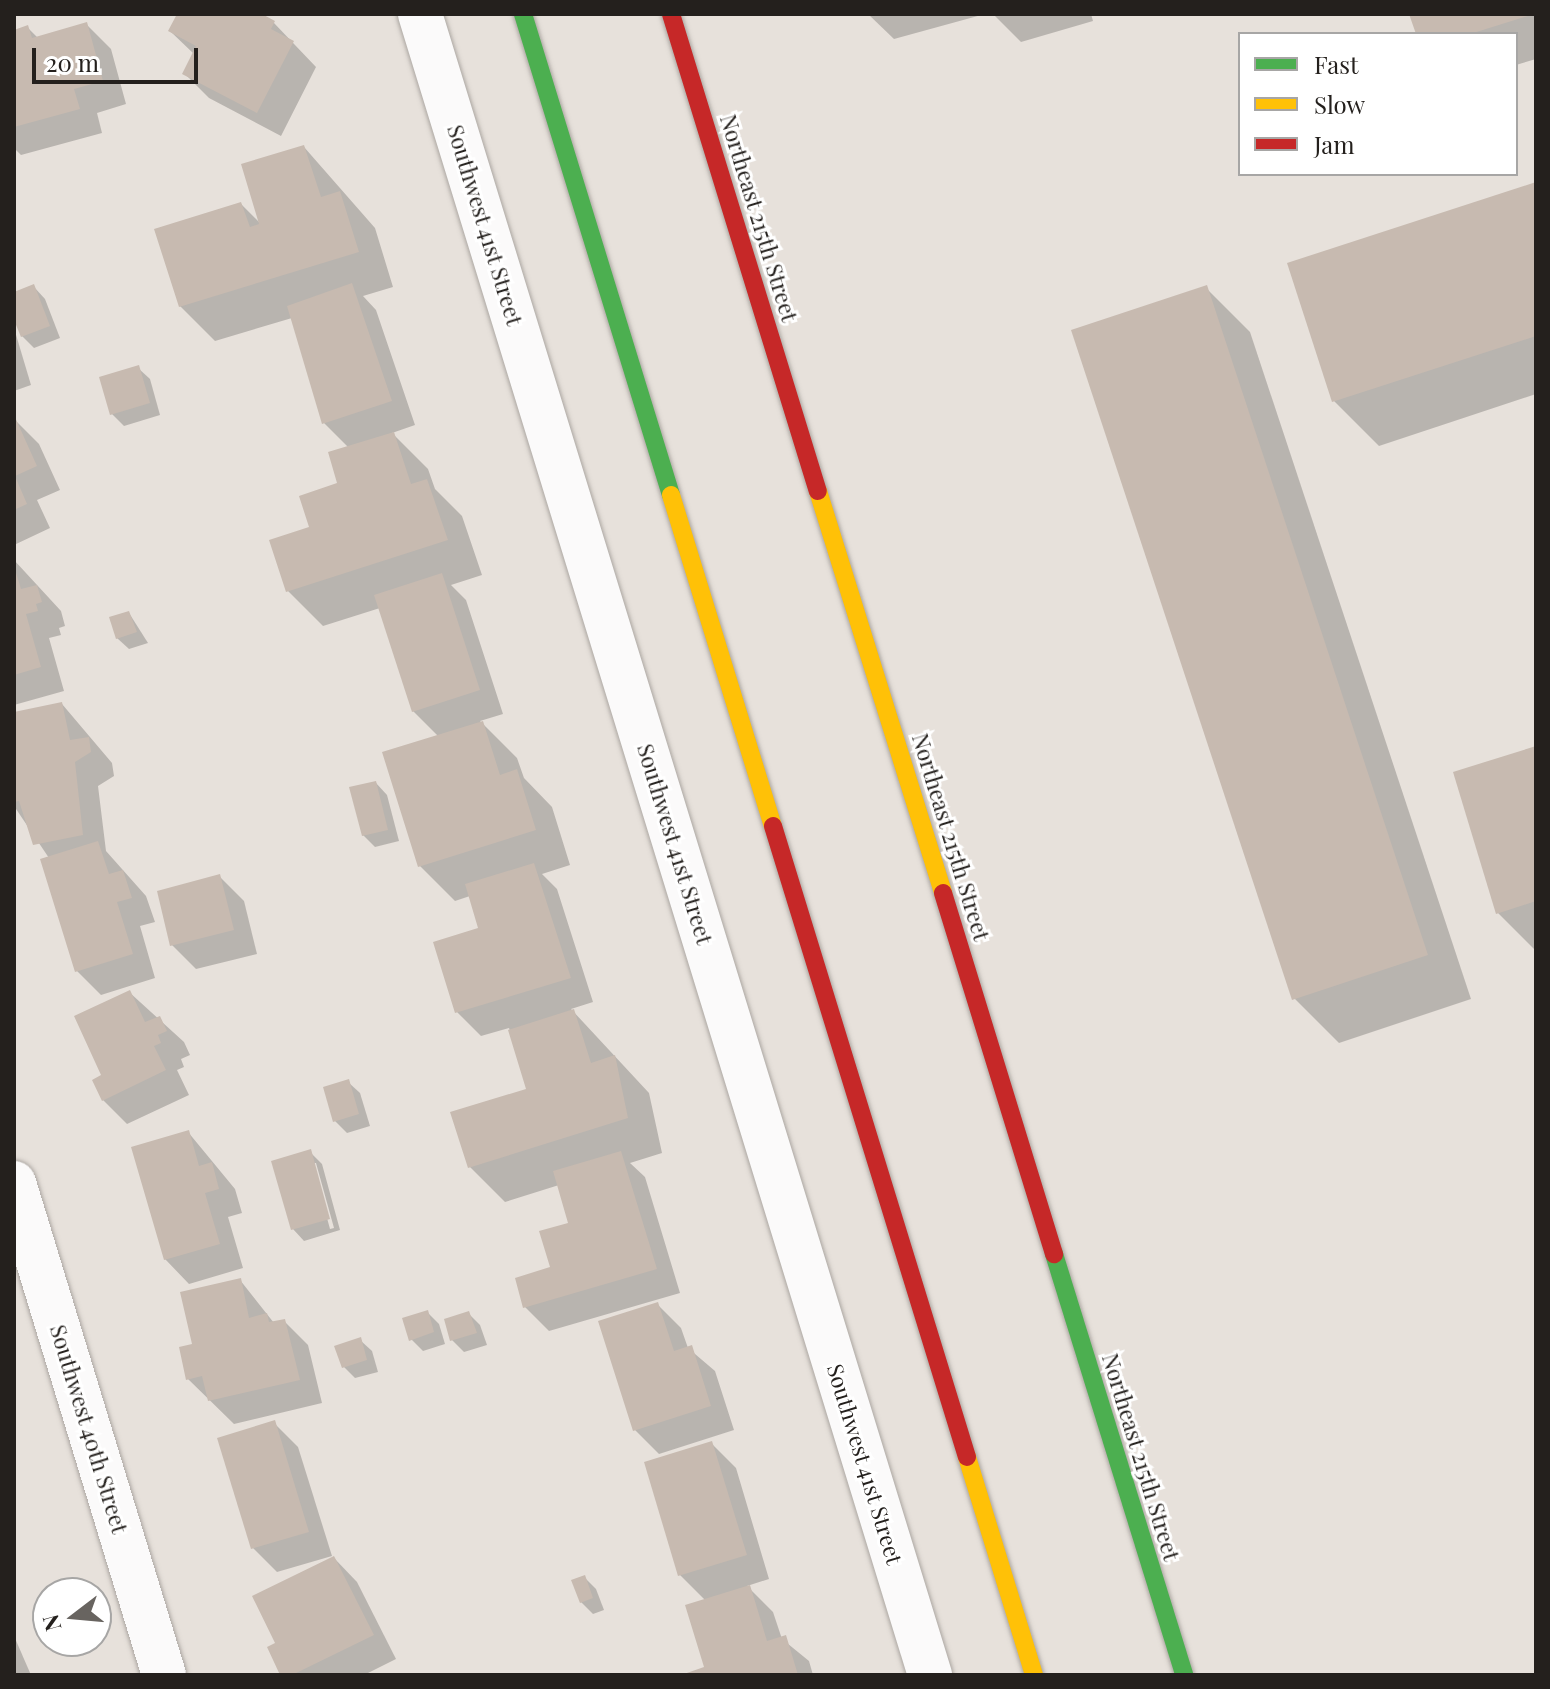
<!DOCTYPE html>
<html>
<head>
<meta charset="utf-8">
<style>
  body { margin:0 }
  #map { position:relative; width:1550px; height:1689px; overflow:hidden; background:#e7e1db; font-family:"Playfair Display",serif }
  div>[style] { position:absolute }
  .shadow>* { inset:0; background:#0003 }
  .building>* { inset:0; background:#c7bab0 }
  .roads { filter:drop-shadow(0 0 2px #aca7a2) drop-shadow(0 0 2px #aca7a2) }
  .street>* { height:44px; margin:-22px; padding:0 22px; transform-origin:22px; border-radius:22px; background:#fbfafa }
  .fast>* { height:18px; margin:-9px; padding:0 9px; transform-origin:9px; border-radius:9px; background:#4caf50 }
  .slow>* { height:18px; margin:-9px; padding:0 9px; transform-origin:9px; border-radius:9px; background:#ffc107 }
  .jam>* { height:18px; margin:-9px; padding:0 9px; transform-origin:9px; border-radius:9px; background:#c62828 }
  span { translate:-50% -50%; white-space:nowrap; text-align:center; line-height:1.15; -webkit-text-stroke:6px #fff; paint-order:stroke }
  .street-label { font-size:22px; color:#24201d }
  .frame { position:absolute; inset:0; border:16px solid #24201d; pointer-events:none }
  .legend { position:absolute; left:1238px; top:32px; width:280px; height:144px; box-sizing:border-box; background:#fff; border:2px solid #a7a6a5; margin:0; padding:10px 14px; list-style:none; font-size:24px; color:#24201d }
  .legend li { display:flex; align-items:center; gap:16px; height:40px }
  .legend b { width:40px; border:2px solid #a7a6a5 }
  .north { position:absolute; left:32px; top:1577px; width:80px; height:80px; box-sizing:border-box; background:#fff; border:2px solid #a7a6a5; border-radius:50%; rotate:254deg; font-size:22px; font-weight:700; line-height:32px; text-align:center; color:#24201d }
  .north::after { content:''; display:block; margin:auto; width:28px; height:36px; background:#686460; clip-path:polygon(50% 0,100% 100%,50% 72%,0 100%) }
  .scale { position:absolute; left:32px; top:48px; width:166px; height:36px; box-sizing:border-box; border:4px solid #24201d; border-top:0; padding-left:10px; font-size:24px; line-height:28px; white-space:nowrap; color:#24201d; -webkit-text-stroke:6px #fff; paint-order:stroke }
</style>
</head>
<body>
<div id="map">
  <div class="shadow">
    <i style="clip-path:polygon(179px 14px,258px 14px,274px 23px,316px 67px,281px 136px,209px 98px,185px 74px,194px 54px,170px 31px)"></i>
    <i style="clip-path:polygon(868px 14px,985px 14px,894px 39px)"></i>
    <i style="clip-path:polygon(993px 14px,1091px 14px,1093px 21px,1021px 42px)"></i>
    <i style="clip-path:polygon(1411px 14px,1536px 14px,1536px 59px,1516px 65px,1516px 34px,1418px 34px)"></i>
    <i style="clip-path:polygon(87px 25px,111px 49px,126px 104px,97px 113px,102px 133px,21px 155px,14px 148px,14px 32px,28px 28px,38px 38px)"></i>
    <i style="clip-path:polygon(304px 147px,375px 228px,393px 287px,363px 296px,376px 310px,415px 425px,392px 433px,428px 469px,435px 489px,462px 516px,482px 575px,451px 585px,466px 600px,503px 714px,480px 721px,517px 758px,524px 778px,552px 807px,570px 865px,542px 874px,557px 889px,593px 1002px,571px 1009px,649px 1093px,662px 1153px,630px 1163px,645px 1177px,680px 1293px,549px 1331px,525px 1307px,552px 1269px,570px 1224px,559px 1185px,505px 1202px,470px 1167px,529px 1090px,509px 1028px,481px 1036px,457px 1012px,481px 930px,470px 896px,455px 901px,420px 866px,439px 737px,413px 711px,380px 608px,323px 626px,288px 591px,340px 484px,349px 448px,324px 423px,292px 318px,215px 341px,180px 306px,241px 204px,262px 225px)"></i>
    <i style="clip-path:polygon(1536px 184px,1536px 394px,1379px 446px,1334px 401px,1289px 265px)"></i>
    <i style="clip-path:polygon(34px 287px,45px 299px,60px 338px,34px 348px,22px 336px,14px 314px,14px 294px)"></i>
    <i style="clip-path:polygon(1206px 288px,1250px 332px,1471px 999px,1339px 1043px,1294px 998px)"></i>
    <i style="clip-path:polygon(14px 328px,31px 385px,14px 391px)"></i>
    <i style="clip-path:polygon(138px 368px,150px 379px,160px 415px,124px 426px,112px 414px)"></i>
    <i style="clip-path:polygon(15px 420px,39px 444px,60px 490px,37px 500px,50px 528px,14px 545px)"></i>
    <i style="clip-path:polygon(14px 560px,61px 611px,65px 626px,59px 628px,61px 635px,49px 638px,64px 691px,14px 705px)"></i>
    <i style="clip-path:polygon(129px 613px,148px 643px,129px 649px,117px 638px)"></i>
    <i style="clip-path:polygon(62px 704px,112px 763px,114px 776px,98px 786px,106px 851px,146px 896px,155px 922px,140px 926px,155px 978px,101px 995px,77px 971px,49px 858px,14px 806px,14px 714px)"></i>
    <i style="clip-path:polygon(1536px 748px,1536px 951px,1498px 913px)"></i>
    <i style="clip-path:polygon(376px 783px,387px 795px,399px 841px,375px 847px,363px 835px)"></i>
    <i style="clip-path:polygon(220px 877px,244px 901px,257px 954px,196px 969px,172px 945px)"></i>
    <i style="clip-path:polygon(129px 992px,184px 1042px,190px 1055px,181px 1059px,184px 1067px,177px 1070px,189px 1095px,127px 1124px,103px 1100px,104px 1076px)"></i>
    <i style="clip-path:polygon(348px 1082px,360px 1093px,370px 1126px,347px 1133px,335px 1121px)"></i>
    <i style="clip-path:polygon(188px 1132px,235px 1189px,242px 1213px,228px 1217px,243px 1268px,189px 1284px,165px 1259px)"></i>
    <i style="clip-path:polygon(evenodd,310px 1152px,322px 1164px,340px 1230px,304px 1241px,293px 1229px,310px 1152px,312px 1163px,316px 1163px,334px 1228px,330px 1229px,312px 1163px)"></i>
    <i style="clip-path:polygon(240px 1280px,274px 1323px,284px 1321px,308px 1345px,322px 1403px,234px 1424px,188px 1379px,195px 1346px)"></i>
    <i style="clip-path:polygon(657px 1304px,681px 1328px,688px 1348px,715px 1371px,734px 1430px,659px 1454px,635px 1430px)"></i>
    <i style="clip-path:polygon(427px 1312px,439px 1324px,445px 1344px,423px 1351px,411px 1339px)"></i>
    <i style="clip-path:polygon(469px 1314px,480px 1325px,487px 1345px,464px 1352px,452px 1340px)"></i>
    <i style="clip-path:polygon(360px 1340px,372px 1351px,378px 1372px,355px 1378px,344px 1367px)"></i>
    <i style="clip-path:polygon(274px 1423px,298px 1447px,332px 1556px,277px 1572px,253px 1548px)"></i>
    <i style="clip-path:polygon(711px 1443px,736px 1468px,769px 1579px,747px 1586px,773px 1612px,782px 1639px,809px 1661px,813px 1675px,685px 1675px,707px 1668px,706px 1601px,680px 1575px,646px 1463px)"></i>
    <i style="clip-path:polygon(334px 1558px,357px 1582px,396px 1659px,364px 1675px,282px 1675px)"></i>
    <i style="clip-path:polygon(584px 1577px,596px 1589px,604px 1610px,593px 1614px,581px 1602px)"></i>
    <i style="clip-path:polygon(14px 1636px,31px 1675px,14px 1675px)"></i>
  </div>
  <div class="building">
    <i style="clip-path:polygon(177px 14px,262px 14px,275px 21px,271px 29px,294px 41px,257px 113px,182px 74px,196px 46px,168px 31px)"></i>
    <i style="clip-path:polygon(1409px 14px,1531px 14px,1531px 15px,1470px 34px,1416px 34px)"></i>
    <i style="clip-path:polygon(87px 22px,103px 81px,74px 89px,80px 109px,14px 127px,14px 30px,28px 25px,32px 38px)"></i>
    <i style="clip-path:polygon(304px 145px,321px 197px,340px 191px,359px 252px,179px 307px,154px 229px,241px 202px,250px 227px,259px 224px,241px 164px)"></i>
    <i style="clip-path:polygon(1536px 182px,1536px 336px,1332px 402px,1287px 263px)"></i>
    <i style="clip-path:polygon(352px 283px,392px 401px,322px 424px,287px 306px)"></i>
    <i style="clip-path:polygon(34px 284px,50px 326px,21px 337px,14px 320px,14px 292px)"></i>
    <i style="clip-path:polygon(1207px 285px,1428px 955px,1292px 1000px,1071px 330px)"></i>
    <i style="clip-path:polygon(139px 365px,150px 403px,110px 415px,99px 377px)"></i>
    <i style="clip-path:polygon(14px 415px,37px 466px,15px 476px,27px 504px,14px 510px)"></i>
    <i style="clip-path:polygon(394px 432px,411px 484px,427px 479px,448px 540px,286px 592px,269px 540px,309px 527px,299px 496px,337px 483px,328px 452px)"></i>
    <i style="clip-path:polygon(14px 566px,21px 589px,37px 585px,42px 602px,36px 604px,38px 611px,26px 614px,41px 667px,14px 675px)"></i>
    <i style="clip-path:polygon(442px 573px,480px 690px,412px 712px,374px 595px)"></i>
    <i style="clip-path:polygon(129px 611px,137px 632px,116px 639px,109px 617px)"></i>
    <i style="clip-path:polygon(62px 702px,70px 740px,89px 737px,91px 752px,75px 762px,83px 835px,33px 845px,19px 801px,14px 802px,14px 712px)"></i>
    <i style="clip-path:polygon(483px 721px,500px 775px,517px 769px,536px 830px,418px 867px,382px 752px)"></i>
    <i style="clip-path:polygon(1536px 746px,1536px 901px,1496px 914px,1453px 772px)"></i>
    <i style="clip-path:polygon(376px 781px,388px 830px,362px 836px,349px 787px)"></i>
    <i style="clip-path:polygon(98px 841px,109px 874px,123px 870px,132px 898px,117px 902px,133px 954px,75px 972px,40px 859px)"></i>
    <i style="clip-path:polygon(534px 863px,571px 978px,455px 1013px,433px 942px,478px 928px,465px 884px)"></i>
    <i style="clip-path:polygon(220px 874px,234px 930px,170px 946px,157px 891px)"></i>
    <i style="clip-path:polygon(130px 990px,145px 1022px,160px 1016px,167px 1031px,158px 1035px,161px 1043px,154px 1046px,166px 1070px,102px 1101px,92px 1080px,101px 1075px,74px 1016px)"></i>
    <i style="clip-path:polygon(574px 1009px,591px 1063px,615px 1055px,628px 1118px,468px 1168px,450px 1112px,526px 1089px,508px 1030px)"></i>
    <i style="clip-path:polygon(349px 1079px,359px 1114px,333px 1122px,323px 1087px)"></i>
    <i style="clip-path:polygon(189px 1130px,199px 1166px,212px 1162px,219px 1189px,205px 1193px,220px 1244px,164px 1260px,131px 1147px)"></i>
    <i style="clip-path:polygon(311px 1149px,330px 1219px,291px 1230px,271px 1161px)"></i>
    <i style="clip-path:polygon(621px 1151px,657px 1269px,523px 1308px,515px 1278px,550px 1267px,539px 1231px,568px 1223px,553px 1171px)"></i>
    <i style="clip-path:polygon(241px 1278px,249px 1318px,267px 1313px,269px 1322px,285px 1319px,300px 1380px,208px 1401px,202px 1376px,186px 1380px,179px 1347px,192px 1344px,180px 1292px)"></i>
    <i style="clip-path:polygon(658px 1302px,674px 1351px,692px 1345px,711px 1406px,633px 1431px,598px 1321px)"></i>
    <i style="clip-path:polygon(428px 1310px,434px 1332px,409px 1341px,402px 1318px)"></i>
    <i style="clip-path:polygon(469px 1311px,477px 1333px,450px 1341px,444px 1319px)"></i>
    <i style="clip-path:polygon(361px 1337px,367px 1360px,342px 1368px,334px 1346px)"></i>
    <i style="clip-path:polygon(275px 1420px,309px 1532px,251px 1549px,217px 1438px)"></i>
    <i style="clip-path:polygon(712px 1441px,747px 1555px,678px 1576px,644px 1462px)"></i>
    <i style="clip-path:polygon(334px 1556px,374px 1635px,292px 1675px,280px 1675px,267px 1647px,275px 1643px,252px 1596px)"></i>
    <i style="clip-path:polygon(585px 1575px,593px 1598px,580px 1603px,571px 1580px)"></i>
    <i style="clip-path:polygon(750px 1585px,767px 1641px,786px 1635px,798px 1675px,681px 1675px,704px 1667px,685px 1605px)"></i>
  </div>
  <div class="roads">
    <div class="street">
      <i style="left:420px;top:14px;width:1738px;rotate:72.93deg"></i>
      <i style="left:14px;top:1183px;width:514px;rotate:73.04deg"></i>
    </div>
    <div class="fast">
      <i style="left:523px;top:14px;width:503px;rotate:72.9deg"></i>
      <i style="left:1054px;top:1254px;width:441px;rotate:72.8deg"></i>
    </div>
    <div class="slow">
      <i style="left:818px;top:491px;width:421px;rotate:72.7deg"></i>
      <i style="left:671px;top:495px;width:346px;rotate:72.9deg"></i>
      <i style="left:967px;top:1457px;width:228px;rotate:72.9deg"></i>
    </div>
    <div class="jam">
      <i style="left:671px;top:14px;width:499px;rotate:72.9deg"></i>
      <i style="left:773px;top:826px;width:660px;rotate:72.91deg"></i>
      <i style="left:943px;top:893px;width:378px;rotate:72.9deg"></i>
    </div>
  </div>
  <div class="street-label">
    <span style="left:759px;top:218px;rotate:73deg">Northeast 215th Street</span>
    <span style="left:485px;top:225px;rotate:73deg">Southwest 41st Street</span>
    <span style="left:951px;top:837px;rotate:73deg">Northeast 215th Street</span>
    <span style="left:675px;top:844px;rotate:73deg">Southwest 41st Street</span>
    <span style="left:89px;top:1429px;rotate:73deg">Southwest 40th Street</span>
    <span style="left:1141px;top:1457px;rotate:73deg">Northeast 215th Street</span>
    <span style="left:865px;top:1464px;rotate:73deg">Southwest 41st Street</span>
  </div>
  <div class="frame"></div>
  <ul class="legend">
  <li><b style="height:10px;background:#4caf50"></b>Fast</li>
  <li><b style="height:10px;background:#ffc107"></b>Slow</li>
  <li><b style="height:10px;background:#c62828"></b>Jam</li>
  </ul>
  <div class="north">N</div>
  <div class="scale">20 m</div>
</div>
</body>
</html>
